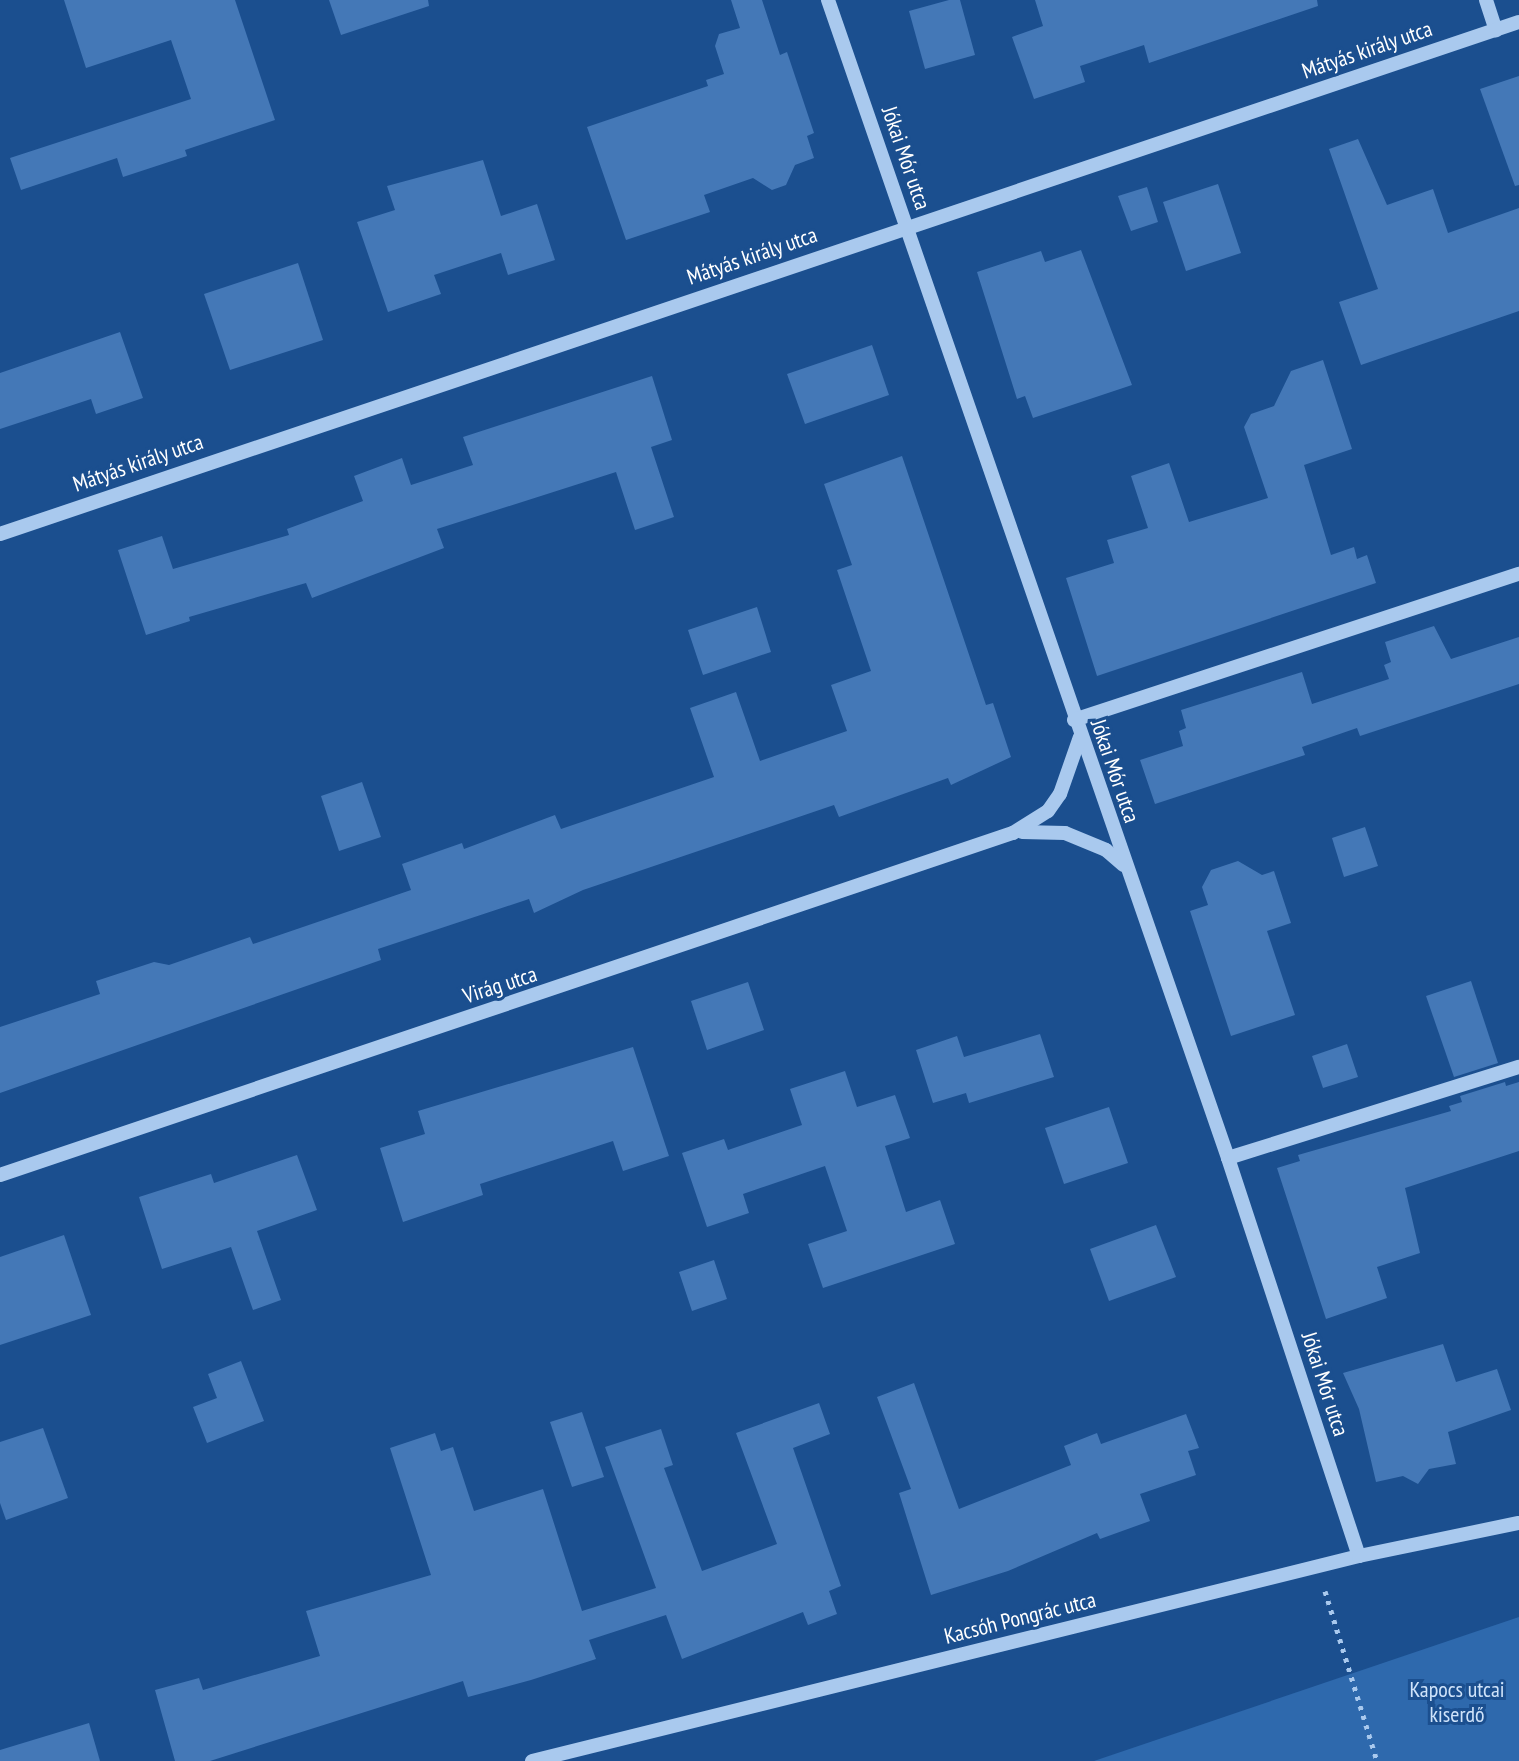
<!DOCTYPE html>
<html>
<head>
<meta charset="utf-8">
<style>
  body { margin:0 }
  #map { position:relative; width:1519px; height:1761px; overflow:hidden; background:#1b4f8f; font-family:"PT Sans Narrow",sans-serif }
  div>[style] { position:absolute }
  .green>* { inset:0; background:#2e69ad }
  .building>* { inset:0; background:#4478b7 }
  .path>* { height:5px; margin-top:-2.5px; transform-origin:0; background:repeating-linear-gradient(90deg,#a9c9ee 0 4px,transparent 0 10px) }
  .minor>* { height:14px; margin:-7px; padding:0 7px; transform-origin:7px; border-radius:7px; background:#a9c9ee }
  span { translate:-50% -50%; white-space:nowrap; text-align:center; line-height:1.15; -webkit-text-stroke:6px #1b4f8f; paint-order:stroke }
  .street-label { font-size:22px; color:#fff }
  .park-label { font-size:22px; color:#cfe3fa }
</style>
</head>
<body>
<div id="map">
  <div class="green">
    <i style="clip-path:polygon(1519px 1617px,1519px 1761px,1094px 1761px)"></i>
  </div>
  <div class="building">
    <i style="clip-path:polygon(64px 0,235px 0,275px 120px,185px 150px,187px 156px,123px 177px,117px 158px,21px 190px,10px 158px,191px 99px,171px 40px,86px 68px)"></i>
    <i style="clip-path:polygon(329px 0,428px 0,429px 6px,341px 35px)"></i>
    <i style="clip-path:polygon(731px 0,762px 0,780px 55px,787px 52px,814px 133px,807px 136px,814px 158px,795px 165px,786px 185px,772px 190px,753px 178px,704px 195px,710px 212px,626px 240px,587px 127px,708px 86px,706px 80px,724px 74px,715px 46px,719px 34px,740px 28px)"></i>
    <i style="clip-path:polygon(949px 0,960px 0,975px 55px,925px 69px,909px 11px)"></i>
    <i style="clip-path:polygon(1035px 0,1317px 0,1318px 6px,1149px 63px,1144px 45px,1080px 66px,1085px 82px,1034px 99px,1012px 37px,1043px 26px)"></i>
    <i style="clip-path:polygon(1519px 76px,1519px 185px,1515px 186px,1480px 89px)"></i>
    <i style="clip-path:polygon(1358px 139px,1387px 205px,1433px 189px,1448px 233px,1519px 208px,1519px 311px,1361px 365px,1339px 302px,1378px 289px,1329px 149px)"></i>
    <i style="clip-path:polygon(483px 160px,501px 216px,537px 204px,555px 260px,508px 275px,501px 253px,434px 275px,441px 294px,388px 312px,357px 222px,395px 210px,387px 186px)"></i>
    <i style="clip-path:polygon(1218px 184px,1241px 253px,1186px 271px,1163px 202px)"></i>
    <i style="clip-path:polygon(1147px 187px,1158px 222px,1131px 231px,1118px 196px)"></i>
    <i style="clip-path:polygon(1081px 250px,1132px 385px,1033px 418px,1025px 396px,1017px 399px,977px 272px,1041px 251px,1045px 262px)"></i>
    <i style="clip-path:polygon(298px 263px,323px 340px,230px 370px,204px 294px)"></i>
    <i style="clip-path:polygon(120px 332px,143px 398px,96px 414px,91px 399px,0 429px,0 373px)"></i>
    <i style="clip-path:polygon(872px 345px,889px 395px,805px 424px,787px 374px)"></i>
    <i style="clip-path:polygon(1323px 360px,1352px 449px,1304px 465px,1331px 555px,1354px 547px,1357px 559px,1367px 555px,1376px 583px,1097px 676px,1066px 578px,1114px 563px,1107px 540px,1148px 528px,1131px 476px,1169px 463px,1189px 522px,1268px 498px,1244px 427px,1251px 414px,1274px 406px,1291px 371px)"></i>
    <i style="clip-path:polygon(652px 376px,672px 440px,651px 447px,674px 517px,635px 530px,616px 472px,437px 529px,444px 548px,312px 598px,306px 583px,189px 617px,190px 621px,146px 635px,118px 550px,162px 536px,173px 569px,289px 535px,287px 529px,363px 501px,354px 476px,402px 458px,411px 485px,473px 465px,463px 437px)"></i>
    <i style="clip-path:polygon(902px 456px,986px 705px,993px 703px,1011px 757px,951px 785px,948px 778px,839px 817px,834px 805px,583px 890px,534px 913px,529px 899px,378px 949px,381px 960px,0 1093px,0 1027px,100px 994px,96px 981px,154px 962px,169px 965px,250px 937px,253px 944px,411px 890px,402px 864px,462px 843px,464px 849px,555px 815px,561px 829px,714px 777px,690px 708px,736px 692px,760px 761px,847px 731px,831px 685px,871px 671px,837px 570px,852px 565px,824px 484px)"></i>
    <i style="clip-path:polygon(757px 607px,771px 652px,703px 675px,688px 630px)"></i>
    <i style="clip-path:polygon(1434px 626px,1451px 659px,1519px 637px,1519px 684px,1360px 736px,1357px 728px,1302px 747px,1305px 755px,1155px 804px,1140px 760px,1183px 746px,1179px 731px,1186px 728px,1181px 710px,1302px 672px,1312px 704px,1389px 679px,1384px 665px,1391px 662px,1385px 642px)"></i>
    <i style="clip-path:polygon(362px 782px,381px 837px,339px 851px,321px 796px)"></i>
    <i style="clip-path:polygon(1365px 827px,1378px 866px,1344px 877px,1332px 838px)"></i>
    <i style="clip-path:polygon(1238px 861px,1262px 875px,1274px 871px,1291px 923px,1267px 931px,1295px 1015px,1231px 1036px,1190px 911px,1208px 905px,1202px 887px,1211px 870px)"></i>
    <i style="clip-path:polygon(1471px 981px,1498px 1063px,1454px 1077px,1426px 996px)"></i>
    <i style="clip-path:polygon(748px 982px,764px 1030px,707px 1050px,691px 1001px)"></i>
    <i style="clip-path:polygon(1040px 1034px,1054px 1077px,969px 1103px,966px 1093px,933px 1103px,916px 1050px,957px 1036px,964px 1057px)"></i>
    <i style="clip-path:polygon(1347px 1044px,1358px 1077px,1323px 1088px,1312px 1056px)"></i>
    <i style="clip-path:polygon(633px 1047px,669px 1156px,623px 1171px,613px 1141px,480px 1184px,483px 1195px,403px 1222px,380px 1148px,425px 1134px,418px 1111px)"></i>
    <i style="clip-path:polygon(845px 1071px,857px 1107px,895px 1095px,910px 1138px,885px 1146px,906px 1212px,940px 1200px,955px 1244px,823px 1288px,808px 1244px,847px 1231px,825px 1166px,743px 1194px,749px 1213px,707px 1227px,682px 1153px,724px 1139px,728px 1150px,802px 1125px,790px 1089px)"></i>
    <i style="clip-path:polygon(1505px 1082px,1506px 1086px,1519px 1082px,1519px 1151px,1405px 1188px,1420px 1253px,1377px 1267px,1387px 1298px,1326px 1319px,1277px 1168px,1300px 1161px,1298px 1155px,1451px 1111px,1449px 1106px,1462px 1102px,1460px 1096px)"></i>
    <i style="clip-path:polygon(1109px 1107px,1128px 1163px,1064px 1184px,1045px 1128px)"></i>
    <i style="clip-path:polygon(297px 1155px,317px 1210px,257px 1231px,281px 1300px,253px 1310px,231px 1247px,162px 1269px,139px 1197px,211px 1174px,214px 1183px)"></i>
    <i style="clip-path:polygon(1156px 1225px,1176px 1277px,1109px 1301px,1090px 1249px)"></i>
    <i style="clip-path:polygon(64px 1235px,91px 1315px,0 1345px,0 1257px)"></i>
    <i style="clip-path:polygon(714px 1260px,727px 1299px,692px 1311px,679px 1272px)"></i>
    <i style="clip-path:polygon(1443px 1344px,1456px 1382px,1497px 1369px,1511px 1410px,1448px 1432px,1456px 1464px,1429px 1469px,1418px 1484px,1403px 1476px,1376px 1482px,1359px 1409px,1343px 1373px)"></i>
    <i style="clip-path:polygon(241px 1361px,264px 1421px,207px 1443px,193px 1407px,217px 1398px,208px 1374px)"></i>
    <i style="clip-path:polygon(914px 1383px,959px 1509px,1071px 1465px,1064px 1446px,1097px 1433px,1101px 1444px,1186px 1414px,1199px 1448px,1188px 1451px,1196px 1475px,1140px 1494px,1150px 1521px,1100px 1539px,1097px 1533px,1008px 1571px,931px 1595px,899px 1493px,911px 1489px,877px 1397px)"></i>
    <i style="clip-path:polygon(819px 1403px,830px 1434px,793px 1448px,841px 1586px,829px 1591px,837px 1614px,808px 1625px,803px 1612px,682px 1659px,666px 1615px,589px 1640px,596px 1659px,531px 1680px,468px 1697px,463px 1681px,210px 1761px,175px 1761px,155px 1690px,199px 1678px,203px 1690px,320px 1656px,306px 1611px,431px 1575px,390px 1448px,435px 1433px,441px 1451px,453px 1447px,474px 1511px,543px 1489px,582px 1611px,656px 1588px,605px 1447px,661px 1429px,673px 1465px,664px 1468px,702px 1571px,777px 1544px,736px 1433px)"></i>
    <i style="clip-path:polygon(582px 1412px,604px 1477px,572px 1487px,550px 1422px)"></i>
    <i style="clip-path:polygon(43px 1428px,68px 1498px,6px 1520px,0 1503px,0 1442px)"></i>
    <i style="clip-path:polygon(89px 1723px,100px 1761px,0 1761px,0 1750px)"></i>
  </div>
  <div class="path">
    <i style="left:1325px;top:1591px;width:178px;rotate:73deg"></i>
  </div>
  <div class="minor">
    <i style="left:828px;top:0;width:1225px;rotate:70.94deg"></i>
    <i style="left:1228px;top:1158px;width:419px;rotate:71.8deg"></i>
    <i style="left:1486px;top:0;width:32px;rotate:72deg"></i>
    <i style="left:0;top:534px;width:1603px;rotate:-18.63deg"></i>
    <i style="left:1074px;top:720px;width:468px;rotate:-18.2deg"></i>
    <i style="left:1022px;top:832px;width:43px;rotate:1.3deg"></i>
    <i style="left:1065px;top:833px;width:44px;rotate:22.5deg"></i>
    <i style="left:1106px;top:850px;width:23px;rotate:41deg"></i>
    <i style="left:1228px;top:1158px;width:305px;rotate:-17.4deg"></i>
    <i style="left:0;top:1175px;width:1069px;rotate:-18.66deg"></i>
    <i style="left:1013px;top:833px;width:41px;rotate:-32.2deg"></i>
    <i style="left:1048px;top:811px;width:21px;rotate:-55deg"></i>
    <i style="left:1060px;top:794px;width:60px;rotate:-70.7deg"></i>
    <i style="left:532px;top:1761px;width:852px;rotate:-13.92deg"></i>
    <i style="left:1359px;top:1556px;width:163px;rotate:-11.7deg"></i>
  </div>
  <div class="street-label">
    <span style="left:1367px;top:50px;rotate:-19deg">Mátyás király utca</span>
    <span style="left:906px;top:158px;rotate:71deg">Jókai Mór utca</span>
    <span style="left:752px;top:256px;rotate:-19deg">Mátyás király utca</span>
    <span style="left:138px;top:463px;rotate:-19deg">Mátyás király utca</span>
    <span style="left:1115px;top:771px;rotate:71deg">Jókai Mór utca</span>
    <span style="left:500px;top:985px;rotate:-18deg">Virág utca</span>
    <span style="left:1325px;top:1384px;rotate:72deg">Jókai Mór utca</span>
    <span style="left:1020px;top:1618px;rotate:-14deg">Kacsóh Pongrác utca</span>
  </div>
  <div class="park-label">
    <span style="left:1457px;top:1702px">Kapocs utcai<br>kiserdő</span>
  </div>
</div>
</body>
</html>
